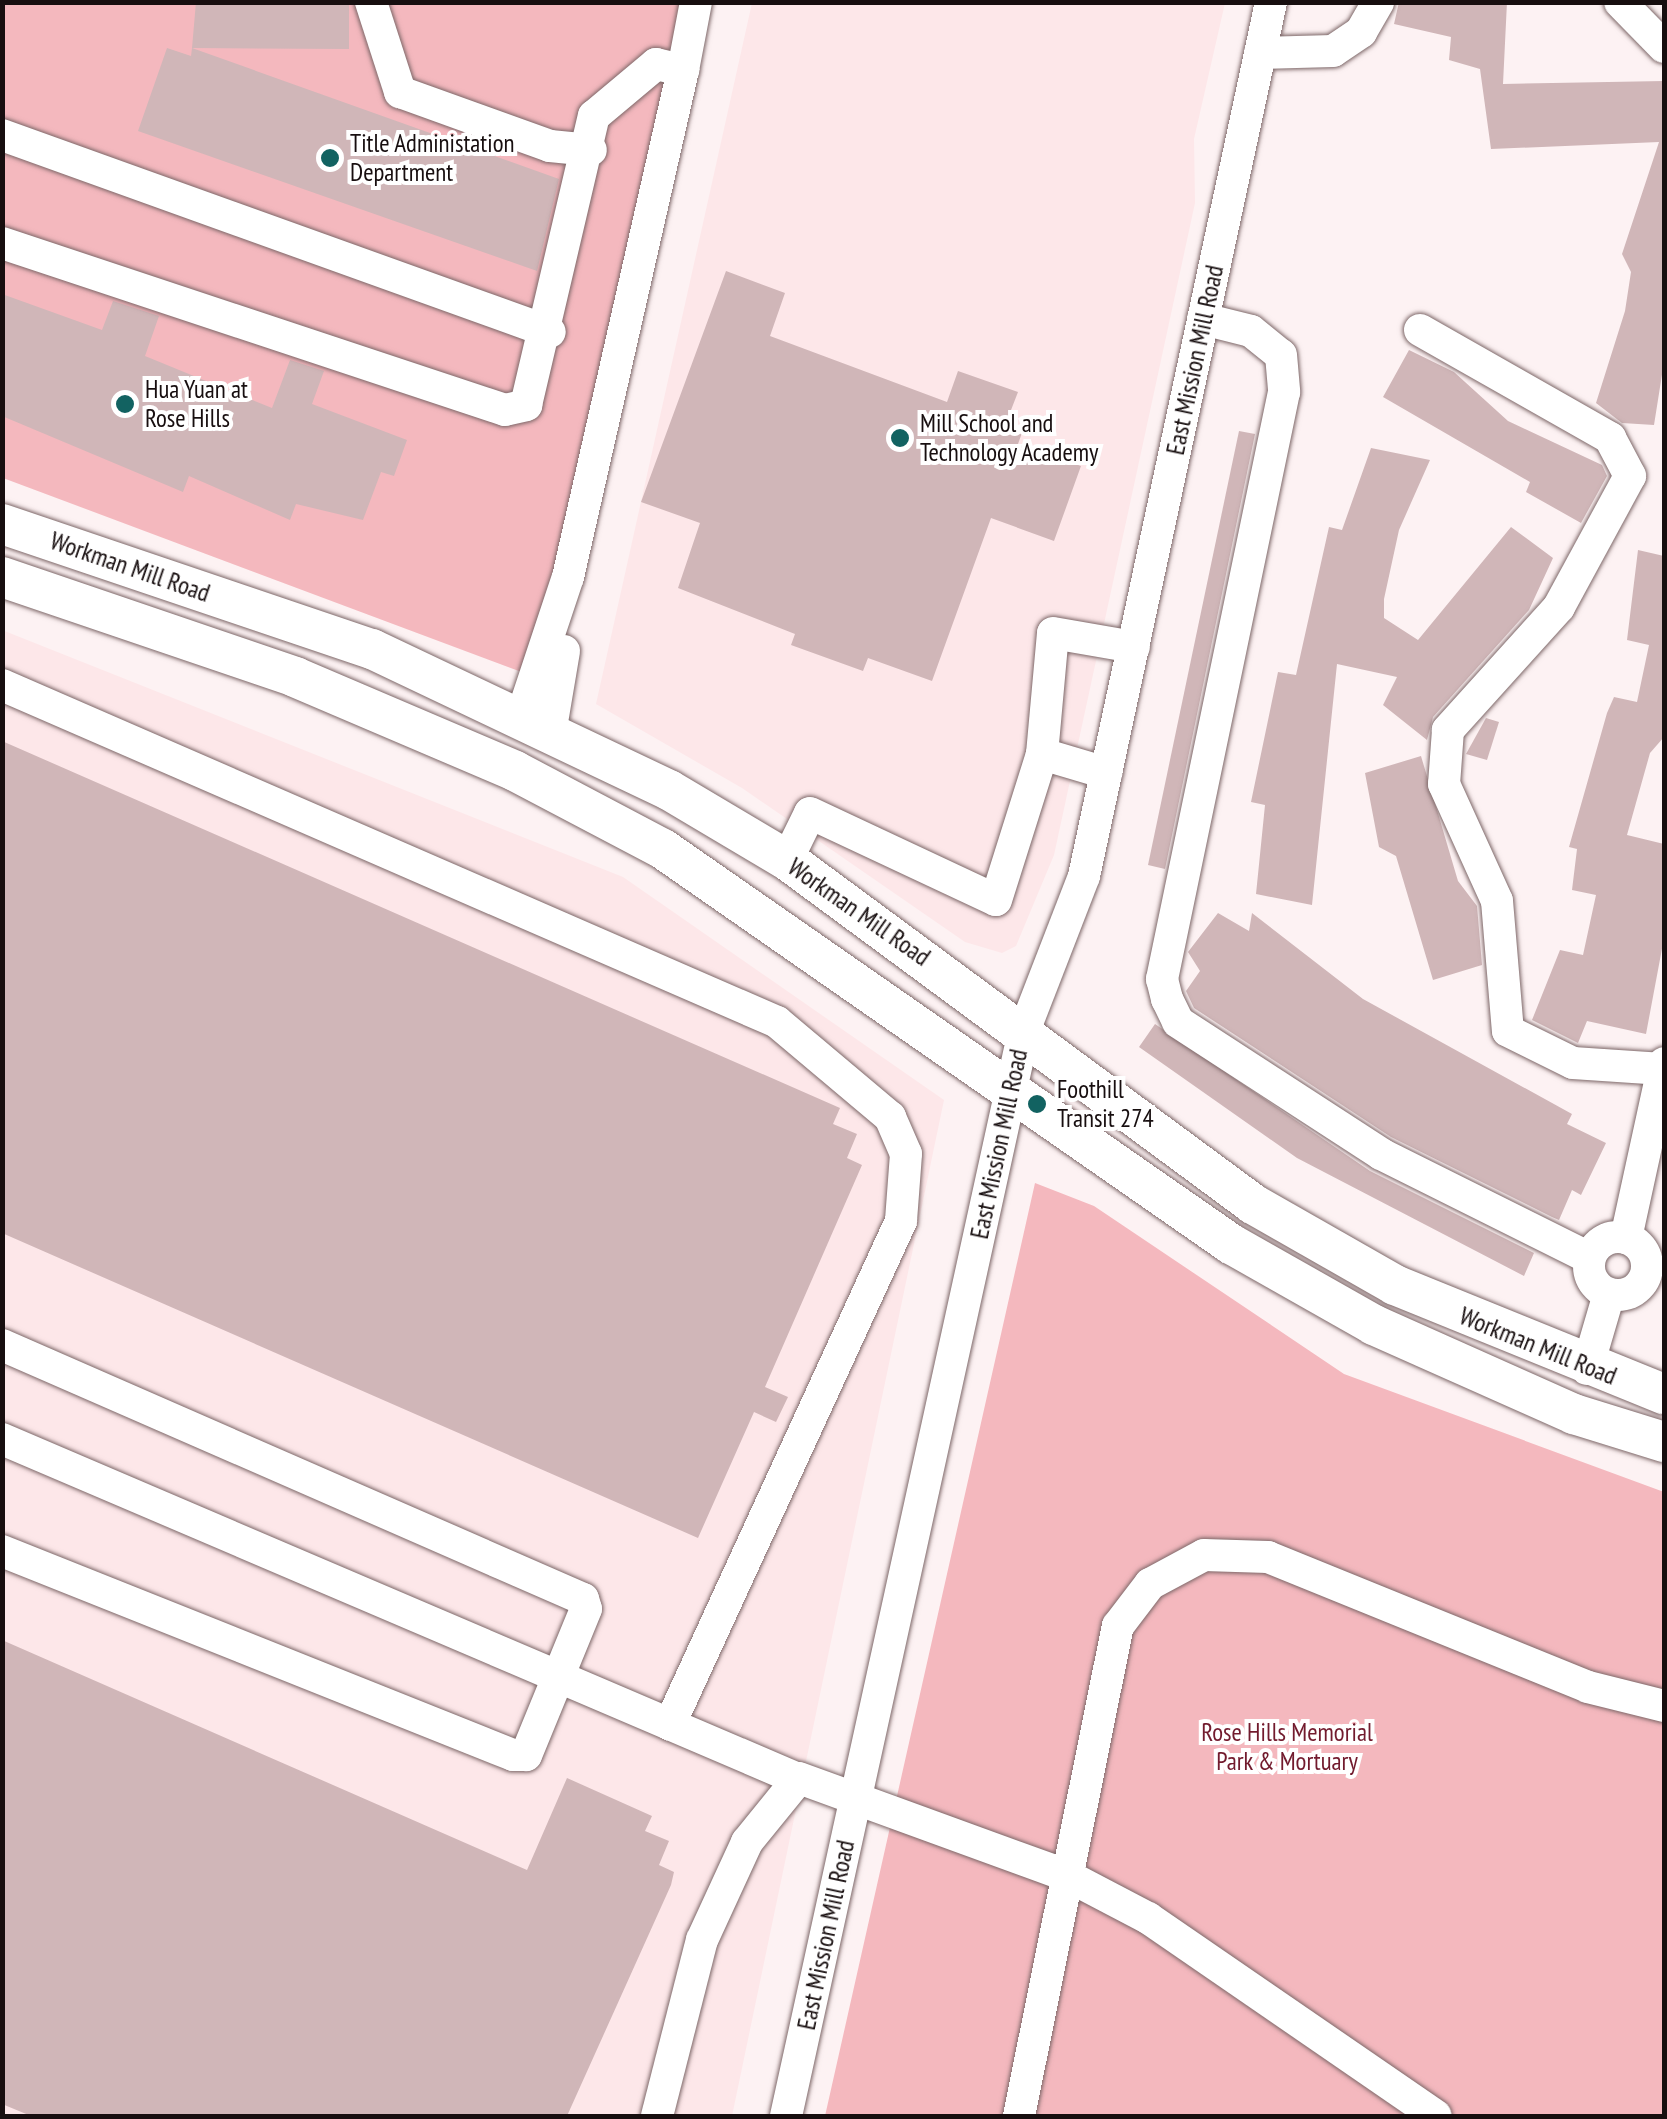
<!DOCTYPE html>
<html>
<head>
<meta charset="utf-8">
<style>
  body { margin:0 }
  #map { position:relative; width:1667px; height:2119px; overflow:hidden; background:#fdf2f3; font-family:"PT Sans Narrow",sans-serif }
  div>[style] { position:absolute }
  .built>* { inset:0; background:#fde7e9 }
  .green>* { inset:0; background:#f4b8be }
  .building>* { inset:0; background:#d0b6b8 }
  .roads { filter:drop-shadow(0 0 2px #7d6768) drop-shadow(0 0 2px #7d6768) }
  .minor>* { height:32px; margin:-16px; padding:0 16px; transform-origin:16px; border-radius:16px; background:#fff }
  .minor>.ring { margin:-16px; padding:0; box-sizing:content-box; background:none; border:32px solid #fff; border-radius:50% }
  .major>* { height:40px; margin:-20px; padding:0 20px; transform-origin:20px; border-radius:20px; background:#fff }
  .dots>* { width:28px; height:28px; translate:-50% -50%; box-sizing:border-box; border:5px solid #fff; border-radius:50% }
  span { translate:-50% -50%; white-space:nowrap; text-align:center; line-height:1.15; -webkit-text-stroke:8px #fff; paint-order:stroke }
  .poi-label { font-size:25px; color:#170e0f }
  .left { translate:0 -50%; text-align:left }
  .street-label { font-size:25px; color:#170e0f }
  .park-label { font-size:25px; color:#721b2e }
  .frame { position:absolute; inset:0; border:5px solid #170e0f; pointer-events:none }
</style>
</head>
<body>
<div id="map">
  <div class="built">
    <i style="clip-path:polygon(752px 3px,1225px 3px,1194px 139px,1195px 203px,1054px 855px,1016px 946px,1002px 953px,965px 942px,742px 788px,596px 704px)"></i>
    <i style="clip-path:polygon(2px 630px,623px 877px,944px 1100px,732px 2116px,3px 2116px)"></i>
  </div>
  <div class="green">
    <i style="clip-path:polygon(2px 3px,697px 3px,535px 677px,3px 478px)"></i>
    <i style="clip-path:polygon(1035px 1183px,1094px 1206px,1344px 1374px,1664px 1492px,1664px 2116px,825px 2116px)"></i>
  </div>
  <div class="building">
    <i style="clip-path:polygon(196px 2px,349px 2px,349px 49px,192px 48px)"></i>
    <i style="clip-path:polygon(1399px 2px,1507px 2px,1503px 84px,1664px 81px,1664px 362px,1654px 425px,1622px 423px,1596px 403px,1625px 311px,1631px 272px,1622px 254px,1659px 142px,1491px 149px,1480px 69px,1449px 60px,1451px 37px,1394px 24px)"></i>
    <i style="clip-path:polygon(167px 48px,191px 56px,192px 48px,559px 179px,537px 271px,138px 131px)"></i>
    <i style="clip-path:polygon(726px 271px,785px 293px,770px 336px,947px 402px,958px 371px,1018px 392px,1006px 423px,1023px 430px,1018px 444px,1081px 466px,1054px 541px,991px 518px,932px 681px,868px 658px,863px 671px,791px 645px,795px 634px,678px 588px,700px 523px,641px 502px)"></i>
    <i style="clip-path:polygon(2px 294px,102px 330px,113px 301px,159px 316px,145px 356px,272px 408px,290px 360px,324px 371px,312px 404px,407px 440px,394px 476px,381px 472px,363px 520px,296px 504px,290px 520px,189px 476px,183px 492px,2px 416px)"></i>
    <i style="clip-path:polygon(1409px 350px,1454px 372px,1508px 421px,1602px 465px,1607px 476px,1581px 523px,1526px 492px,1530px 482px,1383px 397px)"></i>
    <i style="clip-path:polygon(1239px 431px,1255px 434px,1165px 869px,1148px 865px)"></i>
    <i style="clip-path:polygon(1371px 448px,1430px 460px,1399px 530px,1384px 599px,1384px 618px,1418px 640px,1511px 527px,1553px 558px,1529px 610px,1433px 717px,1427px 740px,1383px 705px,1397px 677px,1337px 664px,1312px 905px,1256px 894px,1265px 805px,1251px 802px,1278px 672px,1296px 675px,1329px 527px,1342px 530px)"></i>
    <i style="clip-path:polygon(1638px 550px,1664px 556px,1664px 737px,1650px 753px,1627px 835px,1664px 844px,1664px 938px,1646px 1034px,1587px 1021px,1578px 1043px,1532px 1020px,1560px 950px,1583px 955px,1596px 895px,1572px 890px,1577px 849px,1569px 847px,1607px 713px,1614px 697px,1637px 702px,1649px 645px,1627px 640px)"></i>
    <i style="clip-path:polygon(1486px 718px,1499px 722px,1487px 760px,1466px 754px)"></i>
    <i style="clip-path:polygon(2px 741px,840px 1108px,833px 1124px,857px 1134px,847px 1158px,862px 1165px,765px 1387px,788px 1397px,776px 1422px,754px 1412px,698px 1538px,2px 1233px)"></i>
    <i style="clip-path:polygon(1421px 756px,1458px 881px,1477px 906px,1482px 965px,1433px 980px,1396px 856px,1379px 847px,1365px 773px)"></i>
    <i style="clip-path:polygon(1218px 913px,1249px 931px,1252px 913px,1363px 999px,1572px 1114px,1567px 1124px,1606px 1143px,1581px 1195px,1572px 1190px,1559px 1220px,1552px 1217px,1391px 1137px,1194px 1008px,1186px 991px,1200px 971px,1188px 952px)"></i>
    <i style="clip-path:polygon(1155px 1024px,1370px 1171px,1534px 1253px,1524px 1276px,1297px 1158px,1139px 1047px)"></i>
    <i style="clip-path:polygon(2px 1640px,527px 1870px,567px 1778px,652px 1816px,645px 1831px,669px 1841px,659px 1865px,674px 1872px,671px 1885px,567px 2116px,31px 2116px,2px 2104px)"></i>
  </div>
  <div class="roads">
    <div class="minor">
      <i style="left:371px;top:2px;width:95px;rotate:72.1deg"></i>
      <i style="left:400px;top:92px;width:159px;rotate:19.8deg"></i>
      <i style="left:550px;top:146px;width:41px;rotate:5.6deg"></i>
      <i style="left:1620px;top:2px;width:63px;rotate:45.6deg"></i>
      <i style="left:1260px;top:53px;width:73px;rotate:-1.6deg"></i>
      <i style="left:1333px;top:51px;width:34px;rotate:-34deg"></i>
      <i style="left:1361px;top:32px;width:34px;rotate:-60deg"></i>
      <i style="left:2px;top:135px;width:582px;rotate:19.77deg"></i>
      <i style="left:2px;top:243px;width:530px;rotate:18.37deg"></i>
      <i style="left:505px;top:410px;width:22px;rotate:-13deg"></i>
      <i style="left:526px;top:405px;width:297px;rotate:-76.8deg"></i>
      <i style="left:594px;top:116px;width:81px;rotate:-40deg"></i>
      <i style="left:656px;top:64px;width:28px;rotate:13deg"></i>
      <i style="left:683px;top:70px;width:69px;rotate:-79.2deg"></i>
      <i style="left:1203px;top:319px;width:49px;rotate:14deg"></i>
      <i style="left:1251px;top:331px;width:38px;rotate:39deg"></i>
      <i style="left:1281px;top:355px;width:37px;rotate:85deg"></i>
      <i style="left:1284px;top:392px;width:600px;rotate:101.74deg"></i>
      <i style="left:1162px;top:979px;width:21px;rotate:76deg"></i>
      <i style="left:1167px;top:999px;width:25px;rotate:64deg"></i>
      <i style="left:1178px;top:1022px;width:242px;rotate:33deg"></i>
      <i style="left:1381px;top:1154px;width:233px;rotate:26.5deg"></i>
      <i style="left:1420px;top:330px;width:219px;rotate:29.6deg"></i>
      <i style="left:1610px;top:438px;width:43px;rotate:62.2deg"></i>
      <i style="left:1630px;top:476px;width:149px;rotate:118.5deg"></i>
      <i style="left:1559px;top:607px;width:166px;rotate:132.1deg"></i>
      <i style="left:1448px;top:730px;width:54px;rotate:94.2deg"></i>
      <i style="left:1444px;top:784px;width:128px;rotate:65.6deg"></i>
      <i style="left:1497px;top:901px;width:130px;rotate:85.2deg"></i>
      <i style="left:1508px;top:1031px;width:72px;rotate:26.2deg"></i>
      <i style="left:1573px;top:1063px;width:90px;rotate:3.8deg"></i>
      <i style="left:2px;top:685px;width:845px;rotate:23.5deg"></i>
      <i style="left:777px;top:1022px;width:148px;rotate:40.1deg"></i>
      <i style="left:890px;top:1117px;width:40px;rotate:66.6deg"></i>
      <i style="left:906px;top:1154px;width:67px;rotate:94.3deg"></i>
      <i style="left:901px;top:1221px;width:554px;rotate:114.67deg"></i>
      <i style="left:522px;top:715px;width:145px;rotate:-71.6deg"></i>
      <i style="left:568px;top:577px;width:520px;rotate:-77.22deg"></i>
      <i style="left:551px;top:728px;width:78px;rotate:-80.4deg"></i>
      <i style="left:1042px;top:754px;width:67px;rotate:16.5deg"></i>
      <i style="left:787px;top:860px;width:52px;rotate:-63.9deg"></i>
      <i style="left:810px;top:813px;width:205px;rotate:25.1deg"></i>
      <i style="left:996px;top:900px;width:153px;rotate:-72.5deg"></i>
      <i style="left:1042px;top:754px;width:121px;rotate:-84.8deg"></i>
      <i style="left:1053px;top:633px;width:82px;rotate:9.8deg"></i>
      <i class="ring" style="left:1589px;top:1237px;width:26px;height:26px"></i>
      <i style="left:1626px;top:1238px;width:179px;rotate:-77.7deg"></i>
      <i style="left:2px;top:1345px;width:634px;rotate:23.61deg"></i>
      <i style="left:583px;top:1599px;width:10px;rotate:73deg"></i>
      <i style="left:586px;top:1609px;width:158px;rotate:112.3deg"></i>
      <i style="left:526px;top:1755px;width:13px;rotate:180deg"></i>
      <i style="left:513px;top:1755px;width:550px;rotate:-158.24deg"></i>
      <i style="left:1587px;top:1369px;width:78px;rotate:-73.7deg"></i>
      <i style="left:2px;top:1439px;width:866px;rotate:23.13deg"></i>
      <i style="left:657px;top:2116px;width:182px;rotate:-75.7deg"></i>
      <i style="left:702px;top:1940px;width:108px;rotate:-65.3deg"></i>
      <i style="left:747px;top:1842px;width:82px;rotate:-50.9deg"></i>
      <i style="left:799px;top:1778px;width:284px;rotate:20deg"></i>
      <i style="left:1066px;top:1875px;width:93px;rotate:27.7deg"></i>
      <i style="left:1148px;top:1918px;width:349px;rotate:34.5deg"></i>
      <i style="left:786px;top:2116px;width:1111px;rotate:-77.63deg"></i>
      <i style="left:1024px;top:1031px;width:166px;rotate:-68.8deg"></i>
      <i style="left:1084px;top:876px;width:894px;rotate:-77.92deg"></i>
      <i style="left:1019px;top:2116px;width:500px;rotate:-78.6deg"></i>
      <i style="left:1118px;top:1626px;width:53px;rotate:-52.7deg"></i>
      <i style="left:1150px;top:1584px;width:61px;rotate:-28.2deg"></i>
      <i style="left:1204px;top:1555px;width:64px;rotate:1.8deg"></i>
      <i style="left:1268px;top:1557px;width:345px;rotate:22.1deg"></i>
      <i style="left:1588px;top:1687px;width:78px;rotate:14deg"></i>
    </div>
    <div class="major">
      <i style="left:2px;top:524px;width:391px;rotate:18.7deg"></i>
      <i style="left:372px;top:649px;width:329px;rotate:25.4deg"></i>
      <i style="left:669px;top:790px;width:137px;rotate:30.7deg"></i>
      <i style="left:787px;top:860px;width:579px;rotate:36.43deg"></i>
      <i style="left:1253px;top:1204px;width:163px;rotate:29.7deg"></i>
      <i style="left:1395px;top:1285px;width:290px;rotate:22.1deg"></i>
      <i style="left:2px;top:577px;width:310px;rotate:18.8deg"></i>
      <i style="left:295px;top:677px;width:239px;rotate:23.1deg"></i>
      <i style="left:515px;top:771px;width:167px;rotate:27.8deg"></i>
      <i style="left:663px;top:849px;width:692px;rotate:34.82deg"></i>
      <i style="left:1231px;top:1244px;width:164px;rotate:29.5deg"></i>
      <i style="left:1374px;top:1325px;width:219px;rotate:24deg"></i>
      <i style="left:1574px;top:1414px;width:94px;rotate:17.3deg"></i>
    </div>
  </div>
  <div class="dots">
    <i style="left:330px;top:158px;background:#126261"></i>
    <i style="left:125px;top:404px;background:#126261"></i>
    <i style="left:900px;top:438px;background:#126261"></i>
    <i style="left:1037px;top:1104px;background:#126261"></i>
  </div>
  <div class="poi-label">
    <span class="left" style="left:350px;top:158px">Title Administation<br>Department</span>
    <span class="left" style="left:145px;top:404px">Hua Yuan at<br>Rose Hills</span>
    <span class="left" style="left:920px;top:438px">Mill School and<br>Technology Academy</span>
    <span class="left" style="left:1057px;top:1104px">Foothill<br>Transit 274</span>
  </div>
  <div class="street-label">
    <span style="left:1195px;top:360px;rotate:-78deg">East Mission Mill Road</span>
    <span style="left:130px;top:567px;rotate:19deg">Workman Mill Road</span>
    <span style="left:859px;top:912px;rotate:35deg">Workman Mill Road</span>
    <span style="left:999px;top:1144px;rotate:-78deg">East Mission Mill Road</span>
    <span style="left:1538px;top:1346px;rotate:22deg">Workman Mill Road</span>
    <span style="left:826px;top:1935px;rotate:-78deg">East Mission Mill Road</span>
  </div>
  <div class="park-label">
    <span style="left:1287px;top:1747px">Rose Hills Memorial<br>Park &amp; Mortuary</span>
  </div>
  <div class="frame"></div>
</div>
</body>
</html>
